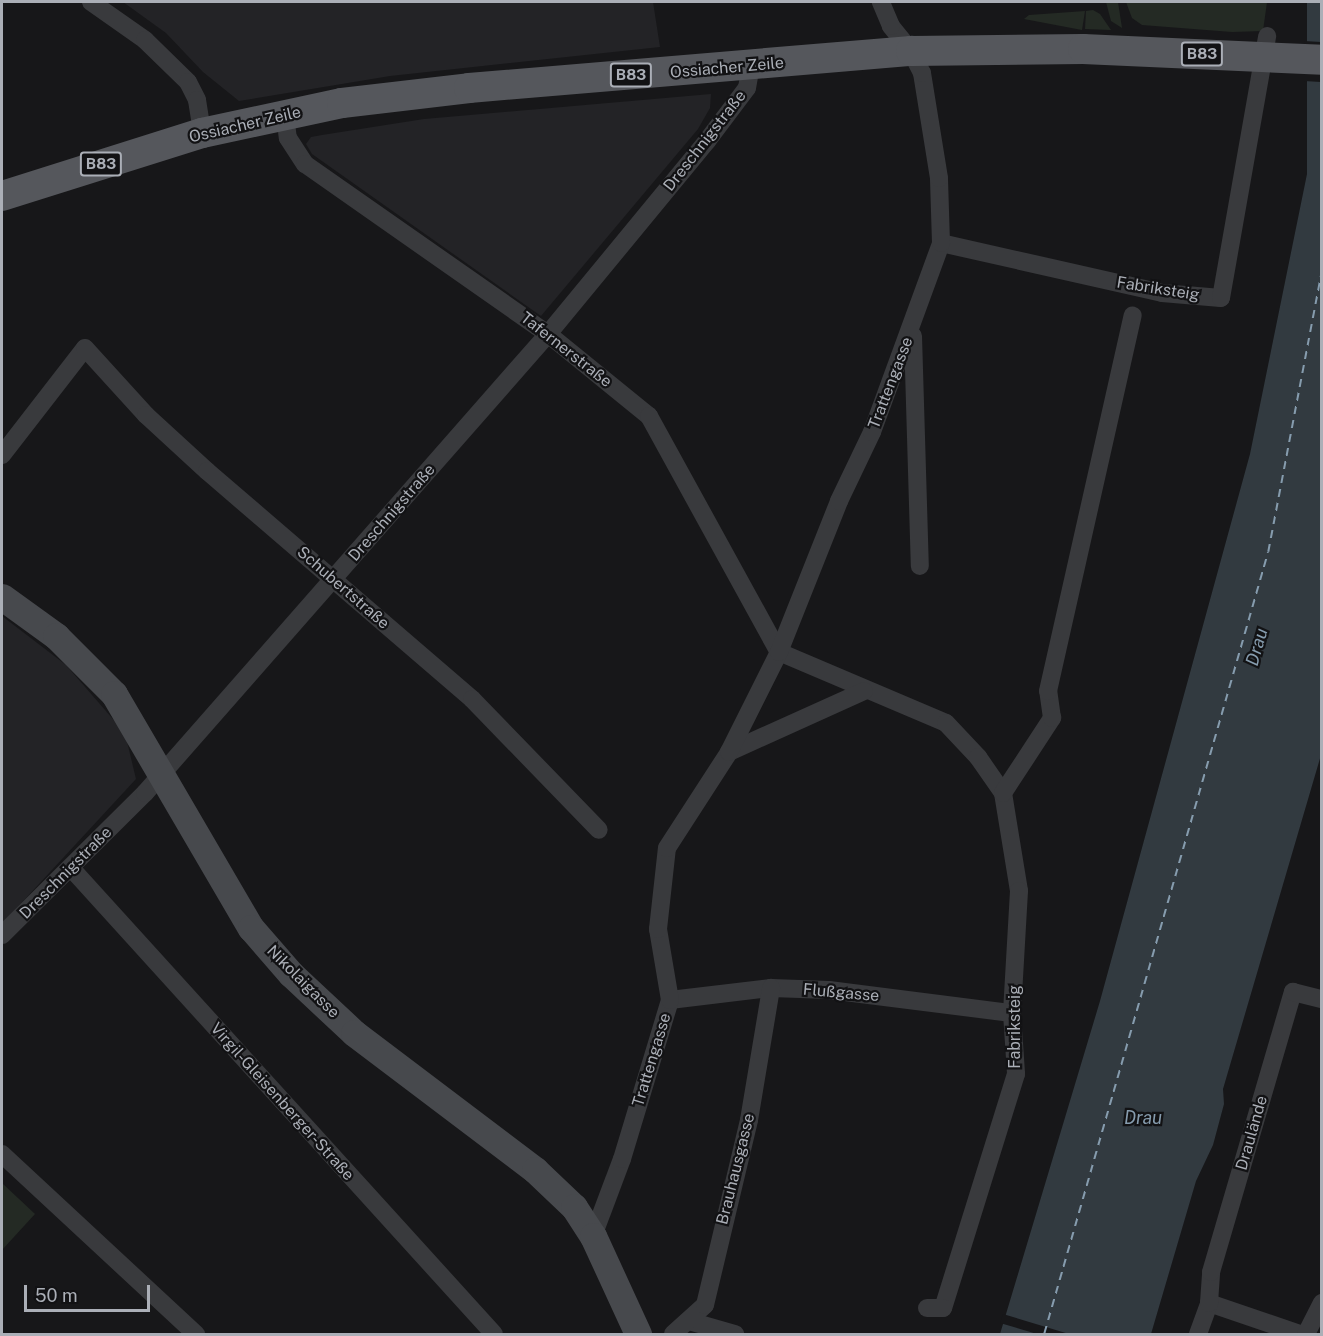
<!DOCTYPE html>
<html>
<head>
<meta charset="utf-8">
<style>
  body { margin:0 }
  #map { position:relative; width:1323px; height:1336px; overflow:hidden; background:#171719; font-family:"Public Sans",sans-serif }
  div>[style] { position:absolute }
  .built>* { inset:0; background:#232326 }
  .green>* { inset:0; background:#242a24 }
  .water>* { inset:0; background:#323a40 }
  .pier>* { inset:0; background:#171719 }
  .ferry>* { height:1.5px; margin-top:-0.75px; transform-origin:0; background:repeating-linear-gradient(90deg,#869cae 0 8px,transparent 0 14px) }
  .street>* { height:18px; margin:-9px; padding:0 9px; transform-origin:9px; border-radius:9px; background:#393a3d }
  .secondary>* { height:27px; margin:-13.5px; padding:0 13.5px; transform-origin:13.5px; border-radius:13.5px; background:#47494d }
  .primary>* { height:30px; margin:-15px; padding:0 15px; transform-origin:15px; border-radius:15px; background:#55575c }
  .primary-bridge>* { height:30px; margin:-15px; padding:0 15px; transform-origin:15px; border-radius:15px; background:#55575c }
  span { translate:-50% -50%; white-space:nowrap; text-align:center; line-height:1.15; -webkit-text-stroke:4.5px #121214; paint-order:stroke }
  .shield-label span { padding:2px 4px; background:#121214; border:2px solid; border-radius:4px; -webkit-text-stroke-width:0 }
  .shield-label { font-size:15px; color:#abafb7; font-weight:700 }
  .street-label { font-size:16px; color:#abafb7 }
  .water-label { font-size:18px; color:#869cae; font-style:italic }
  .frame { position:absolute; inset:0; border:3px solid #abafb7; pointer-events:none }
  .scale { position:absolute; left:24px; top:1285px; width:126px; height:27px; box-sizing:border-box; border:3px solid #abafb7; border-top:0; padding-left:8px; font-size:18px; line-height:21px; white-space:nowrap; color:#abafb7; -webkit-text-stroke:4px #121214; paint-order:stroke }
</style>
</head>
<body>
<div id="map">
  <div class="built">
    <i style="clip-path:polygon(123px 2px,653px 2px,660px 47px,390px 76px,239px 101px,203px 72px,166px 33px)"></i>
    <i style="clip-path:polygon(711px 94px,710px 108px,698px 129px,541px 316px,312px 154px,306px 144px,311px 137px,322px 135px,424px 119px)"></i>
    <i style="clip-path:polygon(2px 616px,66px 665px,125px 733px,136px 779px,2px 924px)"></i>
  </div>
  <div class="green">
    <i style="clip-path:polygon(1106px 2px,1118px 2px,1122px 28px,1111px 21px)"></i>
    <i style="clip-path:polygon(1126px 2px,1267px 2px,1263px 31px,1232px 32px,1142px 25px,1132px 18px)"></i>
    <i style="clip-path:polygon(1093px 10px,1100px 14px,1111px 30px,1085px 29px,1086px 11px)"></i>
    <i style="clip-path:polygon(1085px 11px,1082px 30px,1024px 19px,1029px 15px)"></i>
    <i style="clip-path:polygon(2px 1183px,35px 1214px,2px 1250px)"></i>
  </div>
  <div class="water">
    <i style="clip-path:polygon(1307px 2px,1321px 2px,1321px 755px,1223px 1089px,1224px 1104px,1213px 1145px,1196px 1181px,1151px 1334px,1000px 1334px,1100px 1001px,1250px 454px,1307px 174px)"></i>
  </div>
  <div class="pier">
    <i style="clip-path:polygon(1304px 41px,1321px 42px,1321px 82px,1304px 81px)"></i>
    <i style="clip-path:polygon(1003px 1314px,1069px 1334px,1037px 1334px,1000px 1323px)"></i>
  </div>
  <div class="ferry">
    <i style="left:1044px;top:1334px;width:813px;rotate:-74.02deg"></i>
    <i style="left:1268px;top:552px;width:287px;rotate:-79.2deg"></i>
  </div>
  <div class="street">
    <i style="left:91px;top:2px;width:66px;rotate:35.1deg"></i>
    <i style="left:145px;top:40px;width:60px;rotate:44.3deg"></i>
    <i style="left:188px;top:82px;width:20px;rotate:63deg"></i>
    <i style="left:197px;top:100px;width:33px;rotate:81deg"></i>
    <i style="left:285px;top:115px;width:23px;rotate:83deg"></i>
    <i style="left:288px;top:138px;width:31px;rotate:57deg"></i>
    <i style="left:305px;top:164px;width:297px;rotate:35deg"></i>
    <i style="left:548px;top:334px;width:130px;rotate:39.1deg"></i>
    <i style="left:649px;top:416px;width:269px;rotate:61.2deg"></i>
    <i style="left:779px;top:652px;width:181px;rotate:23deg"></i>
    <i style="left:946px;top:723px;width:47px;rotate:46.7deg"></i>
    <i style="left:978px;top:757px;width:44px;rotate:55.2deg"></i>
    <i style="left:1003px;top:793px;width:99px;rotate:80.7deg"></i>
    <i style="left:1019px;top:891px;width:122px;rotate:93.3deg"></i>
    <i style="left:1012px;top:1013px;width:61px;rotate:86.2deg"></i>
    <i style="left:1016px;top:1074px;width:245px;rotate:107.3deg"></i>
    <i style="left:943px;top:1308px;width:16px;rotate:180deg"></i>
    <i style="left:941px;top:243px;width:227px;rotate:12.7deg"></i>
    <i style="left:1162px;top:293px;width:59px;rotate:4.8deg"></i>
    <i style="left:1221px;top:298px;width:266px;rotate:-80deg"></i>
    <i style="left:913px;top:336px;width:230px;rotate:88.3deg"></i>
    <i style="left:2px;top:455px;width:135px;rotate:-52.2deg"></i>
    <i style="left:85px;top:348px;width:91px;rotate:47.7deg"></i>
    <i style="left:146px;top:415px;width:83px;rotate:42.6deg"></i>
    <i style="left:207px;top:471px;width:350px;rotate:40.7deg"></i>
    <i style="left:472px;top:699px;width:182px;rotate:45.9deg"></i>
    <i style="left:729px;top:752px;width:148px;rotate:-24.3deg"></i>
    <i style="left:1003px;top:793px;width:90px;rotate:-56.8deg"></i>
    <i style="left:1052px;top:718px;width:27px;rotate:-98deg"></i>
    <i style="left:1048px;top:691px;width:385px;rotate:-77.3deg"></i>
    <i style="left:71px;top:868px;width:629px;rotate:47.77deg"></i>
    <i style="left:2px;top:935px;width:202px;rotate:-44.8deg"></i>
    <i style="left:145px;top:793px;width:611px;rotate:-48.72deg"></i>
    <i style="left:548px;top:334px;width:250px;rotate:-50.5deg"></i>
    <i style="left:707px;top:141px;width:66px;rotate:-53deg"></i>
    <i style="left:747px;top:88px;width:22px;rotate:-80deg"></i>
    <i style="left:670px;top:1000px;width:102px;rotate:-6.8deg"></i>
    <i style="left:771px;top:988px;width:58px;rotate:2deg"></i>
    <i style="left:829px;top:990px;width:184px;rotate:7.2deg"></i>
    <i style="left:2px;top:1154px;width:265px;rotate:42.9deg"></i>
    <i style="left:593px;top:1236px;width:82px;rotate:-69.4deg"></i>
    <i style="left:622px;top:1159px;width:166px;rotate:-73.2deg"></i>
    <i style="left:670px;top:1000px;width:72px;rotate:-99.6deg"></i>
    <i style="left:658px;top:929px;width:81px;rotate:-83.7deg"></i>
    <i style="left:667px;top:848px;width:114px;rotate:-57.1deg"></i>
    <i style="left:729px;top:752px;width:112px;rotate:-63.4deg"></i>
    <i style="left:779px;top:652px;width:162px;rotate:-68.3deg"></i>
    <i style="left:839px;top:501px;width:76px;rotate:-64.4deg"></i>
    <i style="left:872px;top:432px;width:201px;rotate:-69.9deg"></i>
    <i style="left:941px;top:243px;width:65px;rotate:-91.8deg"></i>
    <i style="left:939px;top:178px;width:106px;rotate:-99.2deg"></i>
    <i style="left:922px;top:73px;width:25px;rotate:-117deg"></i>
    <i style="left:911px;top:51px;width:32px;rotate:-129deg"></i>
    <i style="left:891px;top:26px;width:26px;rotate:-113deg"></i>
    <i style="left:1209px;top:1303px;width:96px;rotate:18.8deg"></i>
    <i style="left:689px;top:1321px;width:48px;rotate:15.8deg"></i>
    <i style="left:673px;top:1334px;width:43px;rotate:-42.2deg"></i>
    <i style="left:705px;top:1305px;width:190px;rotate:-76.6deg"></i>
    <i style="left:749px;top:1120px;width:134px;rotate:-80.5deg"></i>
    <i style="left:1198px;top:1334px;width:33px;rotate:-70deg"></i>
    <i style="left:1209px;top:1303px;width:31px;rotate:-86deg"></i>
    <i style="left:1211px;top:1272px;width:292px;rotate:-73.7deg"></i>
    <i style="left:1293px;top:992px;width:30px;rotate:14deg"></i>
    <i style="left:1306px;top:1334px;width:35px;rotate:-63deg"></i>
  </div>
  <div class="secondary">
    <i style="left:2px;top:597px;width:67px;rotate:35.8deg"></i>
    <i style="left:56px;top:636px;width:82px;rotate:45deg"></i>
    <i style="left:114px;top:694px;width:271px;rotate:59.7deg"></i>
    <i style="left:251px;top:928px;width:61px;rotate:49deg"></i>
    <i style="left:291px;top:974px;width:86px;rotate:43.1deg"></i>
    <i style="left:354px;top:1033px;width:227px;rotate:37.1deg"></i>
    <i style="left:535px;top:1170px;width:54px;rotate:43.5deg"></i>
    <i style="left:574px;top:1207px;width:35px;rotate:57deg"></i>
    <i style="left:593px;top:1236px;width:108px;rotate:65.3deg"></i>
  </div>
  <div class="primary">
    <i style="left:2px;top:196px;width:210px;rotate:-17.5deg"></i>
    <i style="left:202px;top:133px;width:143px;rotate:-12.1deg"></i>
    <i style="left:342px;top:103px;width:128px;rotate:-6.7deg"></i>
    <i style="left:469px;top:88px;width:444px;rotate:-4.8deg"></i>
    <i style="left:911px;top:51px;width:172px;rotate:-0.7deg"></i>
  </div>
  <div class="primary-bridge">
    <i style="left:1083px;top:49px;width:239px;rotate:2.6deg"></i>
  </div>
  <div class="shield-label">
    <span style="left:1202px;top:54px">B83</span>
    <span style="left:631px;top:75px">B83</span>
    <span style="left:101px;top:164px">B83</span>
  </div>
  <div class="street-label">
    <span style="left:727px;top:68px;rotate:-5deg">Ossiacher Zeile</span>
    <span style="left:245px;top:125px;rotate:-13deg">Ossiacher Zeile</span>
    <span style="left:705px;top:141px;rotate:-52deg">Dreschnigstraße</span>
    <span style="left:1158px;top:289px;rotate:9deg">Fabriksteig</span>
    <span style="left:566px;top:350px;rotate:38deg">Tafernerstraße</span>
    <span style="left:891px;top:383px;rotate:-69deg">Trattengasse</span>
    <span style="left:392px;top:513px;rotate:-49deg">Dreschnigstraße</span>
    <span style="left:343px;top:588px;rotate:41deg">Schubertstraße</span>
    <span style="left:66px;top:873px;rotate:-45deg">Dreschnigstraße</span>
    <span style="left:303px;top:982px;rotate:45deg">Nikolaigasse</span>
    <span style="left:841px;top:993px;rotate:5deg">Flußgasse</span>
    <span style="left:1015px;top:1027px;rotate:-90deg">Fabriksteig</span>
    <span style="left:652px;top:1060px;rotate:-73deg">Trattengasse</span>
    <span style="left:282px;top:1102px;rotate:48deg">Virgil-Gleisenberger-Straße</span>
    <span style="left:1252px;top:1133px;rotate:-74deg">Draulände</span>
    <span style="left:736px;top:1169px;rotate:-76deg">Brauhausgasse</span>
  </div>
  <div class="water-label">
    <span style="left:1257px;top:647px;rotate:-74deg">Drau</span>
    <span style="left:1143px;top:1118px">Drau</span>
  </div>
  <div class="frame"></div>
  <div class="scale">50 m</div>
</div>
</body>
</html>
